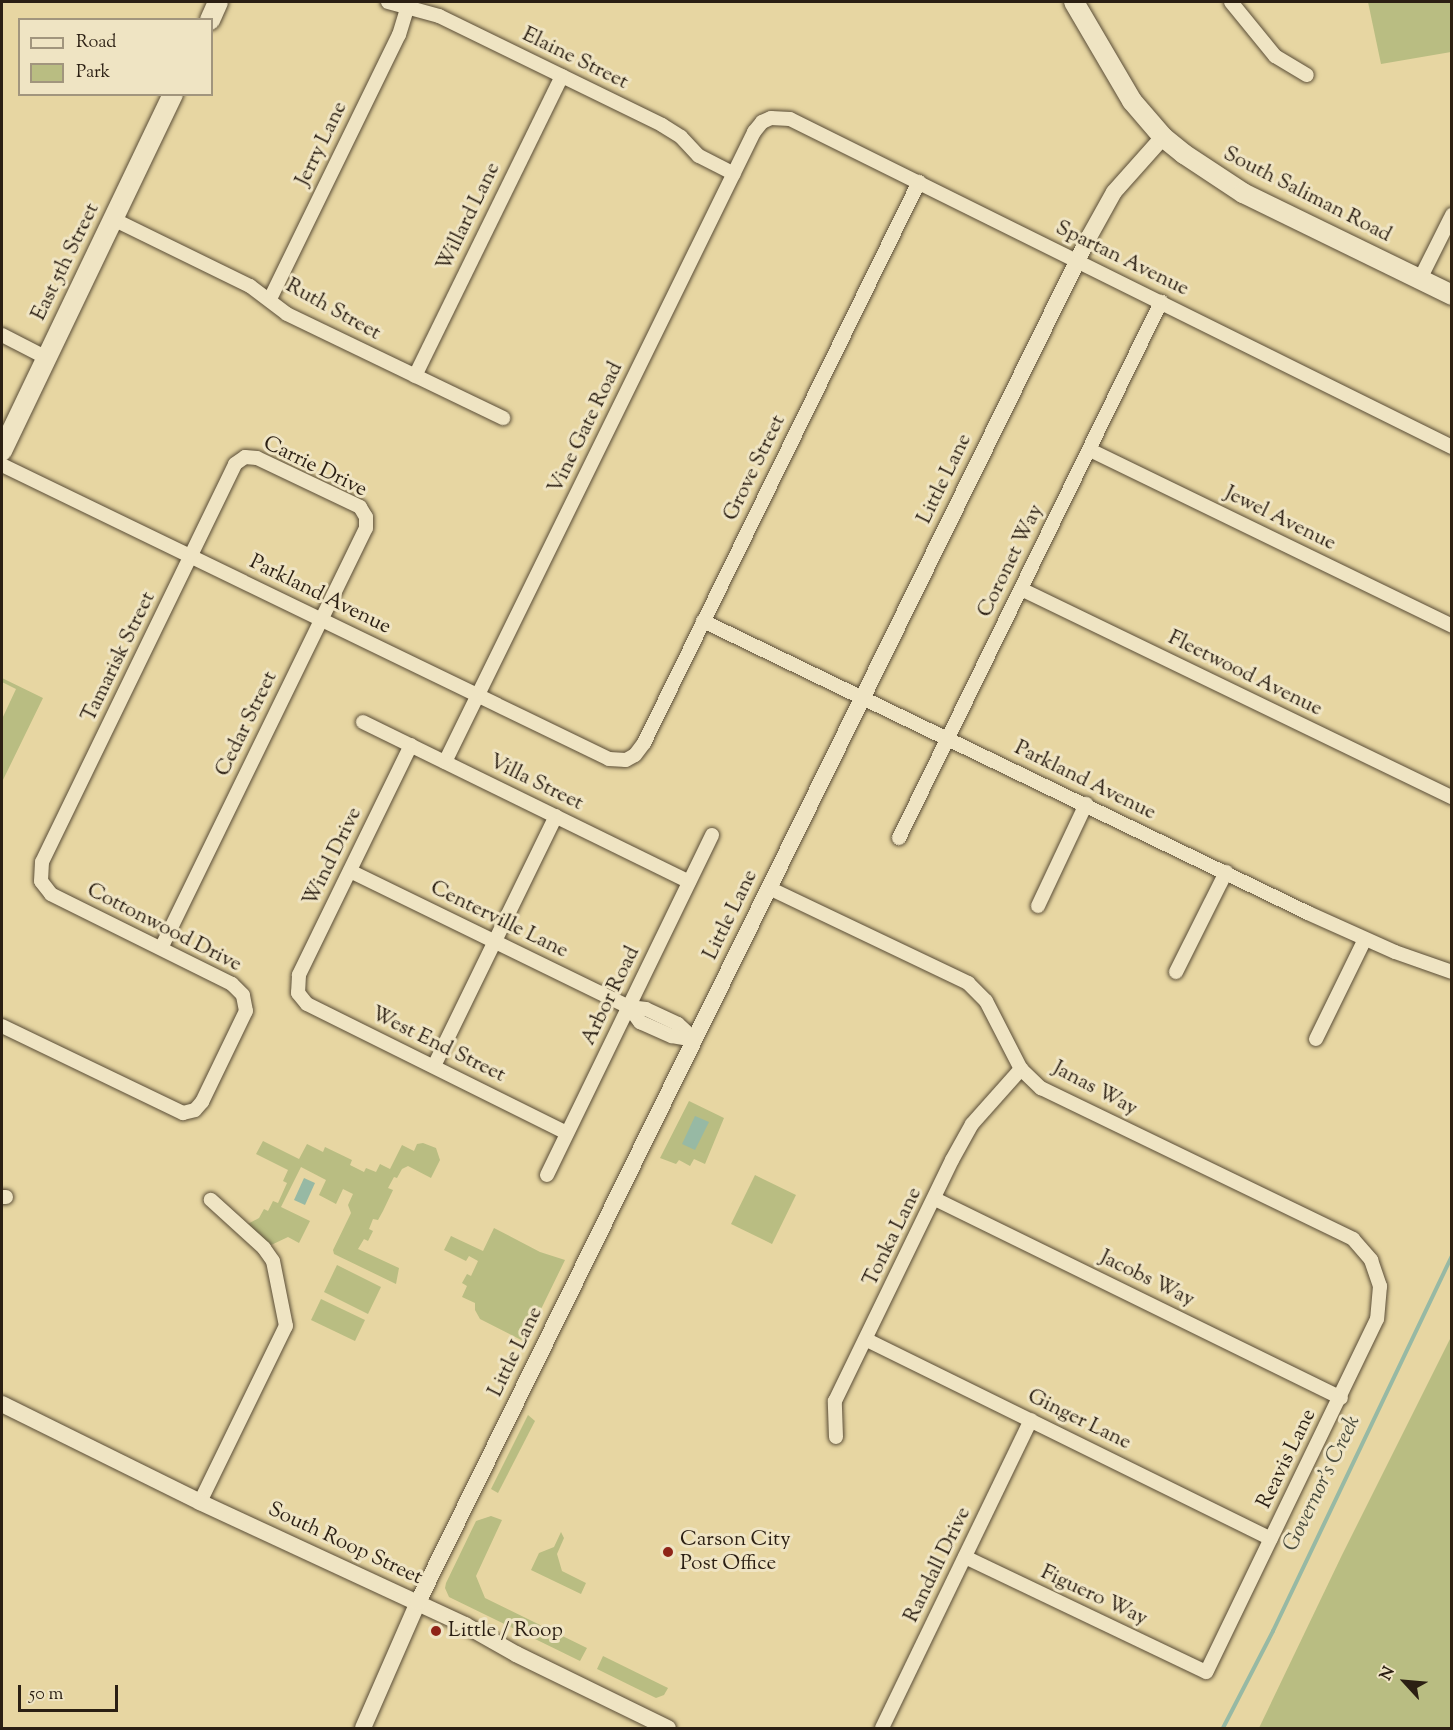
<!DOCTYPE html>
<html>
<head>
<meta charset="utf-8">
<style>
  body { margin:0 }
  #map { position:relative; width:1453px; height:1730px; overflow:hidden; background:#e7d6a2; font-family:"Sorts Mill Goudy",serif }
  div>[style] { position:absolute }
  .green>* { inset:0; background:#b9bd82 }
  .water>* { inset:0; background:#97b9a4 }
  .stream>* { height:4px; margin:-2px; padding:0 2px; transform-origin:2px; border-radius:2px; background:#97b9a4 }
  .roads { filter:drop-shadow(0 0 2px #5a4d37) drop-shadow(0 0 2px #5a4d37) }
  .minor>* { height:14px; margin:-7px; padding:0 7px; transform-origin:7px; border-radius:7px; background:#efe4c3 }
  .tertiary>* { height:16px; margin:-8px; padding:0 8px; transform-origin:8px; border-radius:8px; background:#efe4c3 }
  .secondary>* { height:20px; margin:-10px; padding:0 10px; transform-origin:10px; border-radius:10px; background:#efe4c3 }
  .dots>* { width:16px; height:16px; translate:-50% -50%; box-sizing:border-box; border:3px solid #efe4c3; border-radius:50% }
  span { translate:-50% -50%; white-space:nowrap; text-align:center; line-height:1.15; -webkit-text-stroke:6px #efe4c3; paint-order:stroke }
  .street-label { font-size:21px; color:#2b1f13 }
  .poi-label { font-size:21px; color:#2b1f13 }
  .left { translate:0 -50%; text-align:left }
  .water-label { font-size:22px; color:#4b4d3e; font-style:italic }
  .frame { position:absolute; inset:0; border:3px solid #2b1f13; pointer-events:none }
  .legend { position:absolute; left:18px; top:18px; width:195px; height:78px; box-sizing:border-box; background:#efe4c3; border:2px solid #a1957d; margin:0; padding:8px 10px; list-style:none; font-size:18px; color:#2b1f13 }
  .legend li { display:flex; align-items:center; gap:12px; height:30px }
  .legend b { width:30px; border:2px solid #a1957d }
  .north { position:absolute; left:1375px; top:1652px; width:60px; height:60px; -webkit-text-stroke:4px #efe4c3; paint-order:stroke; rotate:296deg; font-size:16px; font-weight:700; line-height:24px; text-align:center; color:#2b1f13 }
  .north::after { content:''; display:block; margin:auto; width:21px; height:27px; background:#2b1f13; clip-path:polygon(50% 0,100% 100%,50% 72%,0 100%) }
  .scale { position:absolute; left:18px; top:1685px; width:100px; height:27px; box-sizing:border-box; border:3px solid #2b1f13; border-top:0; padding-left:8px; font-size:18px; line-height:21px; white-space:nowrap; color:#2b1f13; -webkit-text-stroke:4px #efe4c3; paint-order:stroke }
</style>
</head>
<body>
<div id="map">
  <div class="green">
    <i style="clip-path:polygon(1368px 2px,1451px 2px,1451px 52px,1381px 64px)"></i>
    <i style="clip-path:polygon(2px 678px,43px 698px,2px 782px,2px 719px,16px 689px,2px 682px)"></i>
    <i style="clip-path:polygon(689px 1101px,724px 1118px,705px 1164px,694px 1159px,690px 1166px,679px 1160px,676px 1164px,660px 1158px)"></i>
    <i style="clip-path:polygon(263px 1141px,299px 1159px,307px 1144px,323px 1152px,325px 1147px,352px 1160px,350px 1165px,364px 1172px,366px 1168px,376px 1172px,380px 1164px,390px 1169px,402px 1145px,414px 1151px,417px 1144px,423px 1143px,436px 1148px,440px 1160px,431px 1178px,408px 1166px,402px 1169px,397px 1178px,394px 1177px,388px 1188px,393px 1190px,383px 1211px,378px 1220px,373px 1219px,369px 1229px,373px 1231px,368px 1241px,364px 1239px,358px 1249px,399px 1268px,396px 1284px,334px 1254px,333px 1250px,351px 1213px,348px 1205px,353px 1194px,343px 1189px,336px 1204px,319px 1195px,326px 1180px,301px 1167px,281px 1207px,310px 1221px,299px 1243px,288px 1237px,269px 1246px,246px 1225px,259px 1218px,264px 1209px,268px 1211px,273px 1201px,278px 1203px,287px 1183px,283px 1181px,288px 1170px,256px 1154px)"></i>
    <i style="clip-path:polygon(755px 1175px,796px 1195px,772px 1244px,731px 1224px)"></i>
    <i style="clip-path:polygon(494px 1228px,540px 1252px,565px 1260px,525px 1342px,480px 1319px,475px 1310px,475px 1303px,462px 1297px,467px 1286px,462px 1283px,467px 1274px,471px 1276px,478px 1261px,469px 1256px,466px 1261px,444px 1250px,451px 1236px,483px 1251px)"></i>
    <i style="clip-path:polygon(337px 1265px,381px 1287px,368px 1314px,324px 1292px)"></i>
    <i style="clip-path:polygon(321px 1299px,365px 1320px,355px 1341px,311px 1320px)"></i>
    <i style="clip-path:polygon(1451px 1337px,1451px 1728px,1259px 1728px,1342px 1555px)"></i>
    <i style="clip-path:polygon(528px 1415px,535px 1421px,498px 1493px,491px 1489px)"></i>
    <i style="clip-path:polygon(491px 1516px,502px 1520px,476px 1576px,485px 1598px,587px 1648px,580px 1661px,449px 1597px,445px 1588px,446px 1583px,476px 1521px)"></i>
    <i style="clip-path:polygon(561px 1532px,564px 1538px,557px 1554px,562px 1571px,586px 1583px,581px 1594px,531px 1570px,539px 1553px,554px 1547px)"></i>
    <i style="clip-path:polygon(603px 1656px,668px 1688px,664px 1695px,656px 1698px,597px 1669px)"></i>
  </div>
  <div class="water">
    <i style="clip-path:polygon(695px 1116px,709px 1122px,695px 1150px,682px 1144px)"></i>
    <i style="clip-path:polygon(304px 1178px,315px 1183px,305px 1205px,294px 1200px)"></i>
  </div>
  <div class="stream">
    <i style="left:1223px;top:1728px;width:109px;rotate:-62.7deg"></i>
    <i style="left:1273px;top:1631px;width:416px;rotate:-64.5deg"></i>
  </div>
  <div class="roads">
    <div class="minor">
      <i style="left:388px;top:2px;width:53px;rotate:15.4deg"></i>
      <i style="left:439px;top:16px;width:248px;rotate:26deg"></i>
      <i style="left:662px;top:125px;width:22px;rotate:32deg"></i>
      <i style="left:681px;top:137px;width:26px;rotate:47deg"></i>
      <i style="left:699px;top:156px;width:39px;rotate:27deg"></i>
      <i style="left:1231px;top:2px;width:70px;rotate:50.8deg"></i>
      <i style="left:1275px;top:56px;width:37px;rotate:31deg"></i>
      <i style="left:113px;top:219px;width:153px;rotate:26.1deg"></i>
      <i style="left:250px;top:286px;width:46px;rotate:37.1deg"></i>
      <i style="left:287px;top:314px;width:240px;rotate:25.7deg"></i>
      <i style="left:1420px;top:279px;width:72px;rotate:-63.4deg"></i>
      <i style="left:270px;top:299px;width:294px;rotate:-64deg"></i>
      <i style="left:399px;top:35px;width:30px;rotate:-73deg"></i>
      <i style="left:2px;top:335px;width:51px;rotate:27.1deg"></i>
      <i style="left:415px;top:376px;width:334px;rotate:-63.9deg"></i>
      <i style="left:1090px;top:450px;width:403px;rotate:25.9deg"></i>
      <i style="left:2px;top:465px;width:674px;rotate:25.84deg"></i>
      <i style="left:609px;top:759px;width:17px;rotate:3deg"></i>
      <i style="left:626px;top:760px;width:10px;rotate:-29deg"></i>
      <i style="left:635px;top:755px;width:15px;rotate:-53deg"></i>
      <i style="left:644px;top:743px;width:625px;rotate:-63.89deg"></i>
      <i style="left:1021px;top:589px;width:479px;rotate:25.8deg"></i>
      <i style="left:703px;top:621px;width:672px;rotate:25.76deg"></i>
      <i style="left:1308px;top:913px;width:95px;rotate:24.1deg"></i>
      <i style="left:1395px;top:952px;width:60px;rotate:19.3deg"></i>
      <i style="left:363px;top:722px;width:363px;rotate:26.1deg"></i>
      <i style="left:411px;top:745px;width:256px;rotate:116deg"></i>
      <i style="left:299px;top:975px;width:18px;rotate:93deg"></i>
      <i style="left:298px;top:993px;width:14px;rotate:51deg"></i>
      <i style="left:307px;top:1004px;width:290px;rotate:26.4deg"></i>
      <i style="left:445px;top:762px;width:702px;rotate:-63.87deg"></i>
      <i style="left:754px;top:132px;width:13px;rotate:-51deg"></i>
      <i style="left:762px;top:122px;width:10px;rotate:-24deg"></i>
      <i style="left:771px;top:118px;width:19px;rotate:3deg"></i>
      <i style="left:790px;top:119px;width:739px;rotate:26.36deg"></i>
      <i style="left:899px;top:838px;width:597px;rotate:-63.95deg"></i>
      <i style="left:350px;top:871px;width:310px;rotate:26deg"></i>
      <i style="left:629px;top:1007px;width:17px;rotate:7deg"></i>
      <i style="left:646px;top:1009px;width:35px;rotate:25deg"></i>
      <i style="left:678px;top:1024px;width:23px;rotate:43deg"></i>
      <i style="left:769px;top:888px;width:221px;rotate:25.5deg"></i>
      <i style="left:968px;top:983px;width:25px;rotate:45deg"></i>
      <i style="left:986px;top:1001px;width:76px;rotate:62.8deg"></i>
      <i style="left:1021px;top:1069px;width:28px;rotate:44deg"></i>
      <i style="left:1041px;top:1088px;width:347px;rotate:25.8deg"></i>
      <i style="left:1353px;top:1239px;width:28px;rotate:49deg"></i>
      <i style="left:1371px;top:1260px;width:28px;rotate:71deg"></i>
      <i style="left:1380px;top:1286px;width:33px;rotate:95deg"></i>
      <i style="left:1377px;top:1319px;width:392px;rotate:115.8deg"></i>
      <i style="left:1206px;top:1672px;width:267px;rotate:-154.5deg"></i>
      <i style="left:1038px;top:906px;width:113px;rotate:-64.8deg"></i>
      <i style="left:1176px;top:972px;width:112px;rotate:-63.4deg"></i>
      <i style="left:629px;top:1007px;width:19px;rotate:54deg"></i>
      <i style="left:640px;top:1022px;width:35px;rotate:24deg"></i>
      <i style="left:672px;top:1036px;width:22px;rotate:10deg"></i>
      <i style="left:2px;top:1026px;width:201px;rotate:25.7deg"></i>
      <i style="left:183px;top:1113px;width:12px;rotate:-14deg"></i>
      <i style="left:195px;top:1110px;width:11px;rotate:-49deg"></i>
      <i style="left:202px;top:1102px;width:101px;rotate:-64.2deg"></i>
      <i style="left:246px;top:1011px;width:16px;rotate:-101deg"></i>
      <i style="left:243px;top:995px;width:16px;rotate:-135deg"></i>
      <i style="left:232px;top:984px;width:202px;rotate:-153.6deg"></i>
      <i style="left:51px;top:894px;width:16px;rotate:-128deg"></i>
      <i style="left:41px;top:881px;width:19px;rotate:-87deg"></i>
      <i style="left:42px;top:862px;width:442px;rotate:-64.1deg"></i>
      <i style="left:235px;top:464px;width:12px;rotate:-35deg"></i>
      <i style="left:245px;top:457px;width:12px;rotate:5deg"></i>
      <i style="left:257px;top:458px;width:114px;rotate:25.4deg"></i>
      <i style="left:360px;top:507px;width:12px;rotate:59deg"></i>
      <i style="left:366px;top:517px;width:11px;rotate:90deg"></i>
      <i style="left:366px;top:528px;width:467px;rotate:116deg"></i>
      <i style="left:1316px;top:1039px;width:111px;rotate:-63.9deg"></i>
      <i style="left:434px;top:1066px;width:278px;rotate:-64deg"></i>
      <i style="left:547px;top:1175px;width:378px;rotate:-64.1deg"></i>
      <i style="left:2px;top:1197px;width:4px"></i>
      <i style="left:935px;top:1199px;width:452px;rotate:26.1deg"></i>
      <i style="left:867px;top:1340px;width:450px;rotate:26.2deg"></i>
      <i style="left:836px;top:1437px;width:36px;rotate:-92deg"></i>
      <i style="left:835px;top:1401px;width:268px;rotate:-64.1deg"></i>
      <i style="left:952px;top:1160px;width:41px;rotate:-60.9deg"></i>
      <i style="left:972px;top:1124px;width:74px;rotate:-48.3deg"></i>
      <i style="left:200px;top:1502px;width:196px;rotate:-64deg"></i>
      <i style="left:286px;top:1326px;width:66px;rotate:-101.3deg"></i>
      <i style="left:273px;top:1261px;width:16px;rotate:-125deg"></i>
      <i style="left:264px;top:1248px;width:72px;rotate:-137.8deg"></i>
      <i style="left:882px;top:1728px;width:342px;rotate:-64.2deg"></i>
    </div>
    <div class="tertiary">
      <i style="left:2px;top:1404px;width:221px;rotate:26.3deg"></i>
      <i style="left:200px;top:1502px;width:292px;rotate:24.9deg"></i>
      <i style="left:465px;top:1625px;width:59px;rotate:29.6deg"></i>
      <i style="left:516px;top:1654px;width:169px;rotate:26deg"></i>
      <i style="left:363px;top:1728px;width:137px;rotate:-66.4deg"></i>
      <i style="left:418px;top:1602px;width:1521px;rotate:-63.82deg"></i>
      <i style="left:1089px;top:237px;width:51px;rotate:-60.9deg"></i>
      <i style="left:1114px;top:192px;width:74px;rotate:-48.3deg"></i>
    </div>
    <div class="secondary">
      <i style="left:1074px;top:2px;width:115px;rotate:59.6deg"></i>
      <i style="left:1132px;top:101px;width:48px;rotate:49.3deg"></i>
      <i style="left:1163px;top:137px;width:27px;rotate:39deg"></i>
      <i style="left:1184px;top:154px;width:71px;rotate:33.5deg"></i>
      <i style="left:1243px;top:193px;width:233px;rotate:26deg"></i>
      <i style="left:210px;top:20px;width:20px;rotate:-66deg"></i>
      <i style="left:2px;top:451px;width:396px;rotate:-64.4deg"></i>
    </div>
  </div>
  <div class="dots">
    <i style="left:668px;top:1552px;background:#8f2418"></i>
    <i style="left:436px;top:1631px;background:#8f2418"></i>
  </div>
  <div class="street-label">
    <span style="left:575px;top:59px;rotate:26deg">Elaine Street</span>
    <span style="left:322px;top:144px;rotate:-64deg">Jerry Lane</span>
    <span style="left:1307px;top:195px;rotate:27deg">South Saliman Road</span>
    <span style="left:469px;top:217px;rotate:-64deg">Willard Lane</span>
    <span style="left:1122px;top:259px;rotate:26deg">Spartan Avenue</span>
    <span style="left:66px;top:262px;rotate:-64deg">East 5th Street</span>
    <span style="left:333px;top:310px;rotate:29deg">Ruth Street</span>
    <span style="left:586px;top:428px;rotate:-64deg">Vine Gate Road</span>
    <span style="left:315px;top:467px;rotate:26deg">Carrie Drive</span>
    <span style="left:755px;top:468px;rotate:-64deg">Grove Street</span>
    <span style="left:945px;top:479px;rotate:-64deg">Little Lane</span>
    <span style="left:1280px;top:519px;rotate:26deg">Jewel Avenue</span>
    <span style="left:1011px;top:561px;rotate:-64deg">Coronet Way</span>
    <span style="left:320px;top:595px;rotate:26deg">Parkland Avenue</span>
    <span style="left:119px;top:657px;rotate:-64deg">Tamarisk Street</span>
    <span style="left:1245px;top:674px;rotate:26deg">Fleetwood Avenue</span>
    <span style="left:247px;top:724px;rotate:-64deg">Cedar Street</span>
    <span style="left:1085px;top:781px;rotate:26deg">Parkland Avenue</span>
    <span style="left:536px;top:783px;rotate:26deg">Villa Street</span>
    <span style="left:333px;top:857px;rotate:-64deg">Wind Drive</span>
    <span style="left:731px;top:915px;rotate:-64deg">Little Lane</span>
    <span style="left:499px;top:920px;rotate:26deg">Centerville Lane</span>
    <span style="left:164px;top:928px;rotate:27deg">Cottonwood Drive</span>
    <span style="left:611px;top:996px;rotate:-64deg">Arbor Road</span>
    <span style="left:438px;top:1045px;rotate:26deg">West End Street</span>
    <span style="left:1095px;top:1089px;rotate:28deg">Janas Way</span>
    <span style="left:893px;top:1237px;rotate:-64deg">Tonka Lane</span>
    <span style="left:1147px;top:1279px;rotate:26deg">Jacobs Way</span>
    <span style="left:516px;top:1352px;rotate:-64deg">Little Lane</span>
    <span style="left:1079px;top:1420px;rotate:26deg">Ginger Lane</span>
    <span style="left:1287px;top:1459px;rotate:-64deg">Reavis Lane</span>
    <span style="left:345px;top:1544px;rotate:25deg">South Roop Street</span>
    <span style="left:938px;top:1565px;rotate:-64deg">Randall Drive</span>
    <span style="left:1094px;top:1596px;rotate:25deg">Figuero Way</span>
  </div>
  <div class="poi-label">
    <span class="left" style="left:680px;top:1552px">Carson City<br>Post Office</span>
    <span class="left" style="left:448px;top:1631px">Little / Roop</span>
  </div>
  <div class="water-label">
    <span style="left:1323px;top:1484px;rotate:-64deg">Governor's Creek</span>
  </div>
  <div class="frame"></div>
  <ul class="legend">
  <li><b style="height:8px;background:#efe4c3"></b>Road</li>
  <li><b style="height:16px;background:#b9bd82"></b>Park</li>
  </ul>
  <div class="north">N</div>
  <div class="scale">50 m</div>
</div>
</body>
</html>
